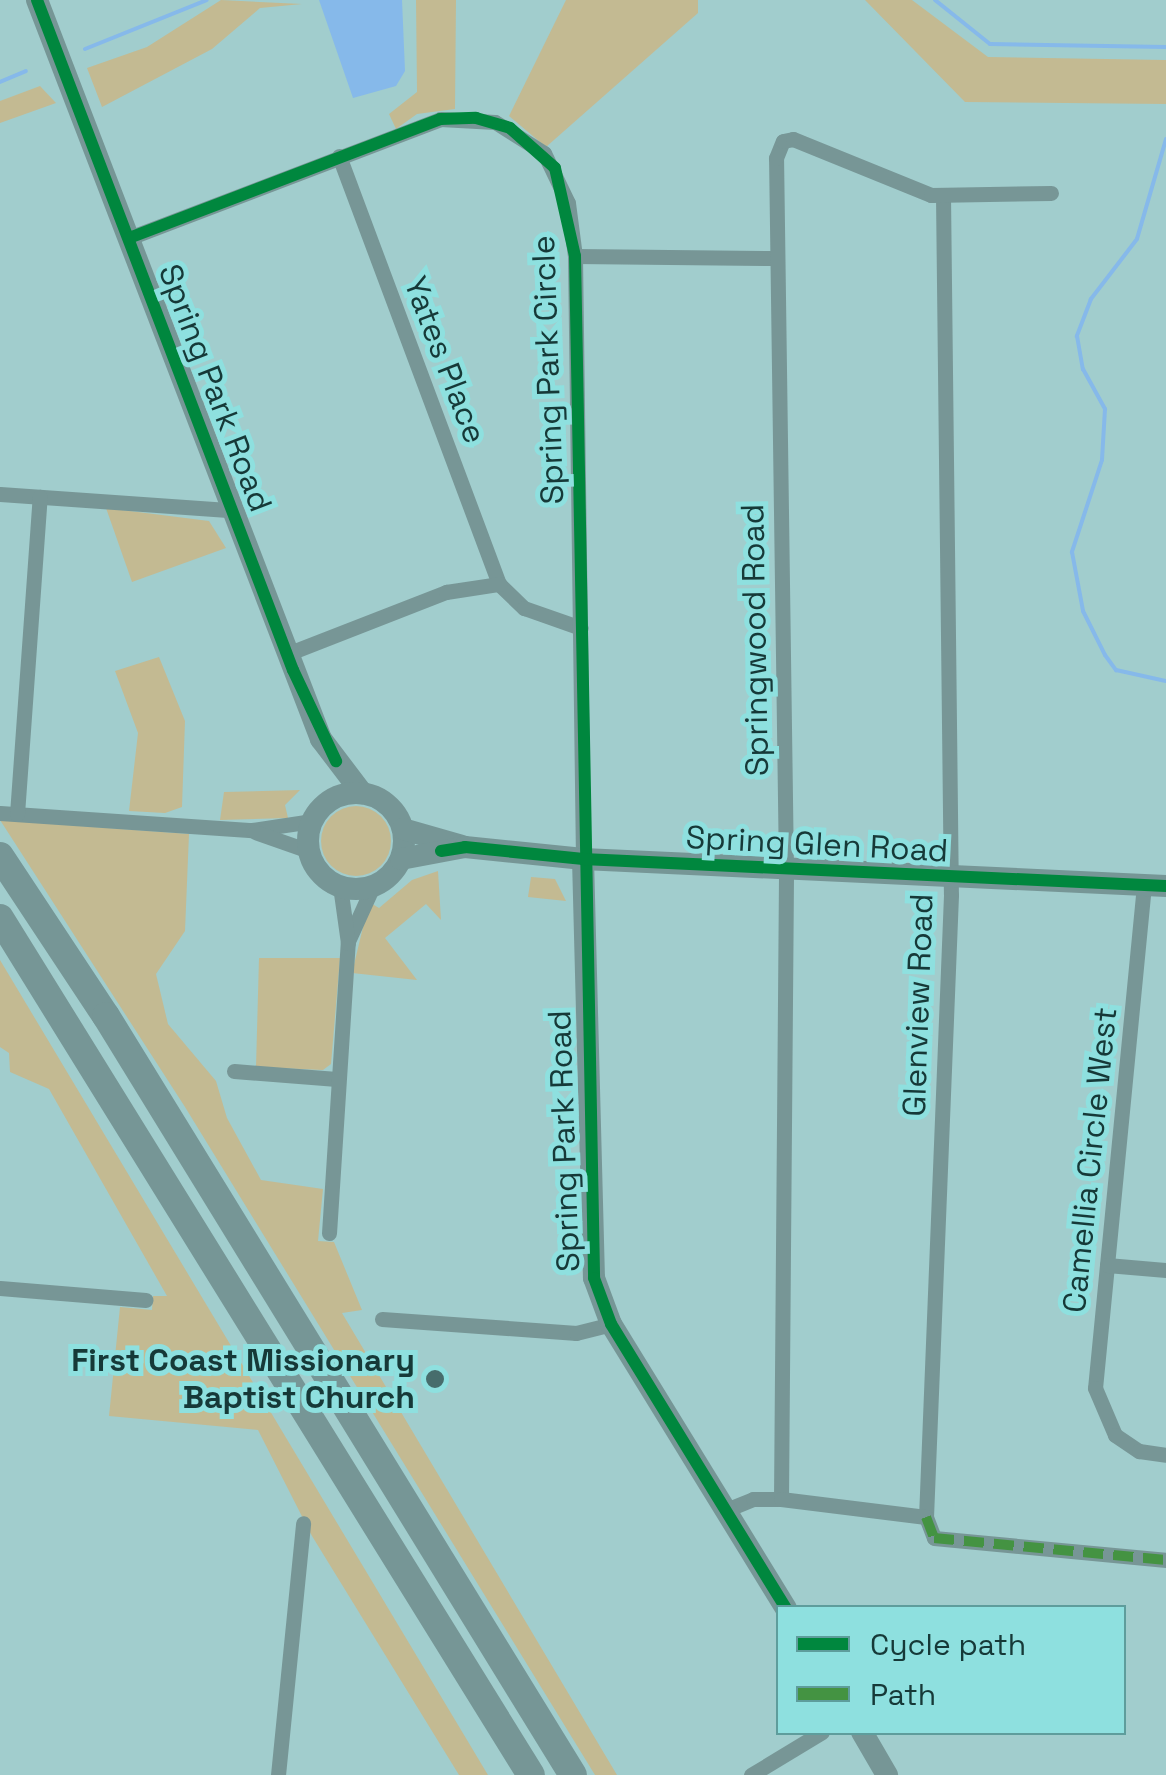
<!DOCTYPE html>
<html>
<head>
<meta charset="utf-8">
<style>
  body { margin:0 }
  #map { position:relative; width:1166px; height:1775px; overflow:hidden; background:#a1cdcd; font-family:"Space Grotesk",sans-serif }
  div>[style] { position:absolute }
  .green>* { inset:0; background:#c3ba92 }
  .round { border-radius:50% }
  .water>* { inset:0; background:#86b9ea }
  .stream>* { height:4px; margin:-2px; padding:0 2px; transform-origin:2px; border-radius:2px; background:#86b9ea }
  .street>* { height:15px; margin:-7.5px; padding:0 7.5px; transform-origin:7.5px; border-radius:7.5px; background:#779696 }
  .secondary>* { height:22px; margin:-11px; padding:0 11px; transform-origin:11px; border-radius:11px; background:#769696 }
  .secondary>.ring { margin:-11px; padding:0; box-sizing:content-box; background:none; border:22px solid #769696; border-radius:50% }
  .highway>* { height:28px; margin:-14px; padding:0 14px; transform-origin:14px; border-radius:14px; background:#769696 }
  .quiet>* { height:10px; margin-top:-5px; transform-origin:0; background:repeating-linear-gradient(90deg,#449342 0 20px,transparent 0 30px) }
  .cycleway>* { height:12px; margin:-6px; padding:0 6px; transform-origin:6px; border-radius:6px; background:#00873e }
  .dots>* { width:28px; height:28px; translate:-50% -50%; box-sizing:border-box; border:5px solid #8ee0df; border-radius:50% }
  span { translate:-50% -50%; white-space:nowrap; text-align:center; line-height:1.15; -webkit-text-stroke:10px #8ee0df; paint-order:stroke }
  .street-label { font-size:32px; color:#163938 }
  .poi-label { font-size:32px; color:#163938; font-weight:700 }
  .right { translate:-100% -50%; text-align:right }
  .legend { position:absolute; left:776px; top:1605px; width:350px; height:130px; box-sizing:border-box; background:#8ee0df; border:2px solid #5e9d9c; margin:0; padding:12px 18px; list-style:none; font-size:30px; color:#163938 }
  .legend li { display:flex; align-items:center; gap:20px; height:50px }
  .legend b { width:50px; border:2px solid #5e9d9c }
</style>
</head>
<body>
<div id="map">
  <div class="green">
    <i style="clip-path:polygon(221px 0,302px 4px,260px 8px,212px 49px,102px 107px,87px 68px,147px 47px)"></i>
    <i style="clip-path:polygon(416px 0,456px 0,455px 109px,417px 114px,396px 129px,389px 114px,417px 92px)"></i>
    <i style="clip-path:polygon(566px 0,698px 0,698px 13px,546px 147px,509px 116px)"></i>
    <i style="clip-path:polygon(865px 0,912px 0,988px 57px,1166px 60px,1166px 104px,965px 102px)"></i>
    <i style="clip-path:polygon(40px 86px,56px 103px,0 123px,0 101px)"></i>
    <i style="clip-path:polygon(106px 508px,209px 521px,226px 548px,132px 582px)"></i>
    <i style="clip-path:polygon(159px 657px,185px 721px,182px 807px,165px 813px,129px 811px,138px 733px,115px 671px)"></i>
    <i style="clip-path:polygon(300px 790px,285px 805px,288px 818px,220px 820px,224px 792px)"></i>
    <i class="round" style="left:321px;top:806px;width:70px;height:70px"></i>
    <i style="clip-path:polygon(0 820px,189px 834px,185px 931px,156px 974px,168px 1024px,216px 1081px,227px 1118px,261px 1180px,323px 1189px,318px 1241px,334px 1242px,362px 1310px,342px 1313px,617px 1775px,595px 1775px,185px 1107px)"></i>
    <i style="clip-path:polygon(438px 871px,441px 920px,426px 904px,385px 938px,417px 980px,352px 973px,369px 902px,379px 908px,412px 880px)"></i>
    <i style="clip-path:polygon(531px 877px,555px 879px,566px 901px,528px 897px)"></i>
    <i style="clip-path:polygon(259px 958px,340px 958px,331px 1064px,323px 1070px,256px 1067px)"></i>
    <i style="clip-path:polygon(0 960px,488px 1775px,459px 1775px,312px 1536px,258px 1430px,109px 1416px,120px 1307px,152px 1310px,153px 1296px,167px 1296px,49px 1089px,10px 1072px,9px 1053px,0 1047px)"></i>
  </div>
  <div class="water">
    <i style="clip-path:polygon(319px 0,402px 0,405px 71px,396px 86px,353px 98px)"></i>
  </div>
  <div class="stream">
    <i style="left:935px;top:0;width:70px;rotate:38.7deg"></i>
    <i style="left:990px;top:44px;width:176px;rotate:1deg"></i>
    <i style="left:85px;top:49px;width:131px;rotate:-21.9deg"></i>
    <i style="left:0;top:82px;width:28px;rotate:-23deg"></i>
    <i style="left:1166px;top:139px;width:104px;rotate:106.2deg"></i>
    <i style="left:1137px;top:239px;width:76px;rotate:127.5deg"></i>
    <i style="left:1091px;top:299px;width:40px;rotate:111deg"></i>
    <i style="left:1077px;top:336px;width:34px;rotate:80deg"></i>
    <i style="left:1083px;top:369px;width:46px;rotate:61.2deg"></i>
    <i style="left:1105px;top:409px;width:51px;rotate:93.4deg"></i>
    <i style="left:1102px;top:460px;width:97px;rotate:108.1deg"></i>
    <i style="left:1072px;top:552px;width:60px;rotate:79.4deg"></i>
    <i style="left:1083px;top:611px;width:49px;rotate:63.4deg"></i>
    <i style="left:1105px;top:655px;width:19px;rotate:54deg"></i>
    <i style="left:1116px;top:670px;width:51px;rotate:12.4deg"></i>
  </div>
  <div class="street">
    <i style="left:339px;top:156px;width:457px;rotate:69.5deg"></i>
    <i style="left:499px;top:584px;width:35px;rotate:44deg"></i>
    <i style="left:524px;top:608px;width:60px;rotate:19.3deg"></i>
    <i style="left:943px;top:195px;width:700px;rotate:89.35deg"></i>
    <i style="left:951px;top:895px;width:623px;rotate:92.3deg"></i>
    <i style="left:926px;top:1517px;width:22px;rotate:69deg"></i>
    <i style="left:934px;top:1538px;width:233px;rotate:5.4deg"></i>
    <i style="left:129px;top:238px;width:333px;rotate:-20.9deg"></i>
    <i style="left:440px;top:119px;width:55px;rotate:3.1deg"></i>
    <i style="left:495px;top:122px;width:58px;rotate:32.3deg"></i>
    <i style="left:544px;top:153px;width:55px;rotate:64.4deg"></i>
    <i style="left:568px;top:203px;width:53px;rotate:82.5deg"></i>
    <i style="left:575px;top:256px;width:603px;rotate:89.24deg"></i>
    <i style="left:575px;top:256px;width:202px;rotate:0.6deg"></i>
    <i style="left:0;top:494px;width:232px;rotate:4deg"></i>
    <i style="left:287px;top:654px;width:171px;rotate:-21.3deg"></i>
    <i style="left:446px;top:592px;width:54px;rotate:-8.6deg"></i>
    <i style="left:0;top:813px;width:253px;rotate:3.9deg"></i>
    <i style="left:252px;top:830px;width:61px;rotate:-8.5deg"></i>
    <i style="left:17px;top:814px;width:318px;rotate:-85.9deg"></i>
    <i style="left:255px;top:832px;width:57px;rotate:19.4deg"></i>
    <i style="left:1144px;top:885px;width:505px;rotate:95.56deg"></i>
    <i style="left:1095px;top:1388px;width:51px;rotate:66.9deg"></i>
    <i style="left:1115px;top:1435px;width:29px;rotate:34deg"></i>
    <i style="left:1139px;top:1451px;width:27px;rotate:8deg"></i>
    <i style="left:349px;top:939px;width:58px;rotate:-65.6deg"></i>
    <i style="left:234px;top:1071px;width:103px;rotate:4.4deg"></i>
    <i style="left:329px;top:1233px;width:291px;rotate:-86.3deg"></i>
    <i style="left:348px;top:943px;width:58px;rotate:-98deg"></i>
    <i style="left:1107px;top:1265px;width:59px;rotate:4.8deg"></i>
    <i style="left:0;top:1288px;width:146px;rotate:4.7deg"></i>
    <i style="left:382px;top:1319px;width:195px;rotate:4.1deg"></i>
    <i style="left:576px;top:1333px;width:36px;rotate:-14deg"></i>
    <i style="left:781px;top:1499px;width:629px;rotate:-89.54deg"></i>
    <i style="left:786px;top:870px;width:712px;rotate:-90.8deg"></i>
    <i style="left:776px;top:158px;width:18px;rotate:-68deg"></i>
    <i style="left:783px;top:141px;width:10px;rotate:-11deg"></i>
    <i style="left:793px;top:139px;width:149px;rotate:22.1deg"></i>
    <i style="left:931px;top:195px;width:120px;rotate:-1deg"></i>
    <i style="left:726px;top:1510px;width:29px;rotate:-22deg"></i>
    <i style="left:753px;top:1499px;width:28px"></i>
    <i style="left:781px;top:1499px;width:146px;rotate:7.1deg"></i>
    <i style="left:278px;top:1775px;width:253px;rotate:-84.3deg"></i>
    <i style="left:751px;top:1775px;width:83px;rotate:-31.2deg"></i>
  </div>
  <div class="secondary">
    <i style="left:37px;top:0;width:792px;rotate:68.98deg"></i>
    <i style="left:321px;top:739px;width:68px;rotate:52.8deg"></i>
    <i class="ring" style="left:308px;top:793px;width:74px;height:74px"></i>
    <i style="left:403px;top:829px;width:61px;rotate:16.1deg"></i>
    <i style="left:401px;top:859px;width:65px;rotate:-10.6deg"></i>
    <i style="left:465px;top:847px;width:119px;rotate:5.8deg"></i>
    <i style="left:583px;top:859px;width:584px;rotate:2.65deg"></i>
    <i style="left:583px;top:859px;width:419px;rotate:88.5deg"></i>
    <i style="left:594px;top:1278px;width:49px;rotate:69.7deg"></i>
    <i style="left:611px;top:1324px;width:334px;rotate:58.4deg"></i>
    <i style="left:862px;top:1732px;width:50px;rotate:59.8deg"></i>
  </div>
  <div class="highway">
    <i style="left:0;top:856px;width:192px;rotate:56.5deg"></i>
    <i style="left:106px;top:1016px;width:891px;rotate:58.4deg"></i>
    <i style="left:0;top:918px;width:1008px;rotate:58.22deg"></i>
  </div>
  <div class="quiet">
    <i style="left:926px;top:1517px;width:22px;rotate:69deg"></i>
    <i style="left:934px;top:1538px;width:233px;rotate:5.4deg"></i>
  </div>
  <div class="cycleway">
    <i style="left:37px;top:0;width:717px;rotate:69.09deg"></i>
    <i style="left:293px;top:670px;width:101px;rotate:64.7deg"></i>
    <i style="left:129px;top:238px;width:333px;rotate:-20.9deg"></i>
    <i style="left:440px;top:119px;width:36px;rotate:-2deg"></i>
    <i style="left:476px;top:118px;width:35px;rotate:16deg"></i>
    <i style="left:510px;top:128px;width:60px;rotate:41.6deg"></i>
    <i style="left:555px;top:168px;width:90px;rotate:77.2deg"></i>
    <i style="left:575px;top:256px;width:1022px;rotate:88.93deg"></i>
    <i style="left:594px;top:1278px;width:49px;rotate:69.7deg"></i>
    <i style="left:611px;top:1324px;width:334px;rotate:58.4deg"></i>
    <i style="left:441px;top:851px;width:24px;rotate:-9deg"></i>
    <i style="left:465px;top:847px;width:119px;rotate:5.8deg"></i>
    <i style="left:583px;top:859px;width:584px;rotate:2.65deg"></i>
  </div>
  <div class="dots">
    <i style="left:435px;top:1379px;background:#476d6c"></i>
  </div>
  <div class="street-label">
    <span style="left:445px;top:360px;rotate:69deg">Yates Place</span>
    <span style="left:548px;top:370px;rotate:-92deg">Spring Park Circle</span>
    <span style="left:215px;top:388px;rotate:69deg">Spring Park Road</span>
    <span style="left:755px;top:640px;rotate:-91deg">Springwood Road</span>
    <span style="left:817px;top:844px;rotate:3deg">Spring Glen Road</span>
    <span style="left:918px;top:1005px;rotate:-88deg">Glenview Road</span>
    <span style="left:564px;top:1141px;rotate:-92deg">Spring Park Road</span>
    <span style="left:1090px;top:1160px;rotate:-84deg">Camellia Circle West</span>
  </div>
  <div class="poi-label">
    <span class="right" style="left:415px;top:1379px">First Coast Missionary<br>Baptist Church</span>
  </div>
  <ul class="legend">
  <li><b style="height:12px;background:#00873e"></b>Cycle path</li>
  <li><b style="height:12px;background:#449342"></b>Path</li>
  </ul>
</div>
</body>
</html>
